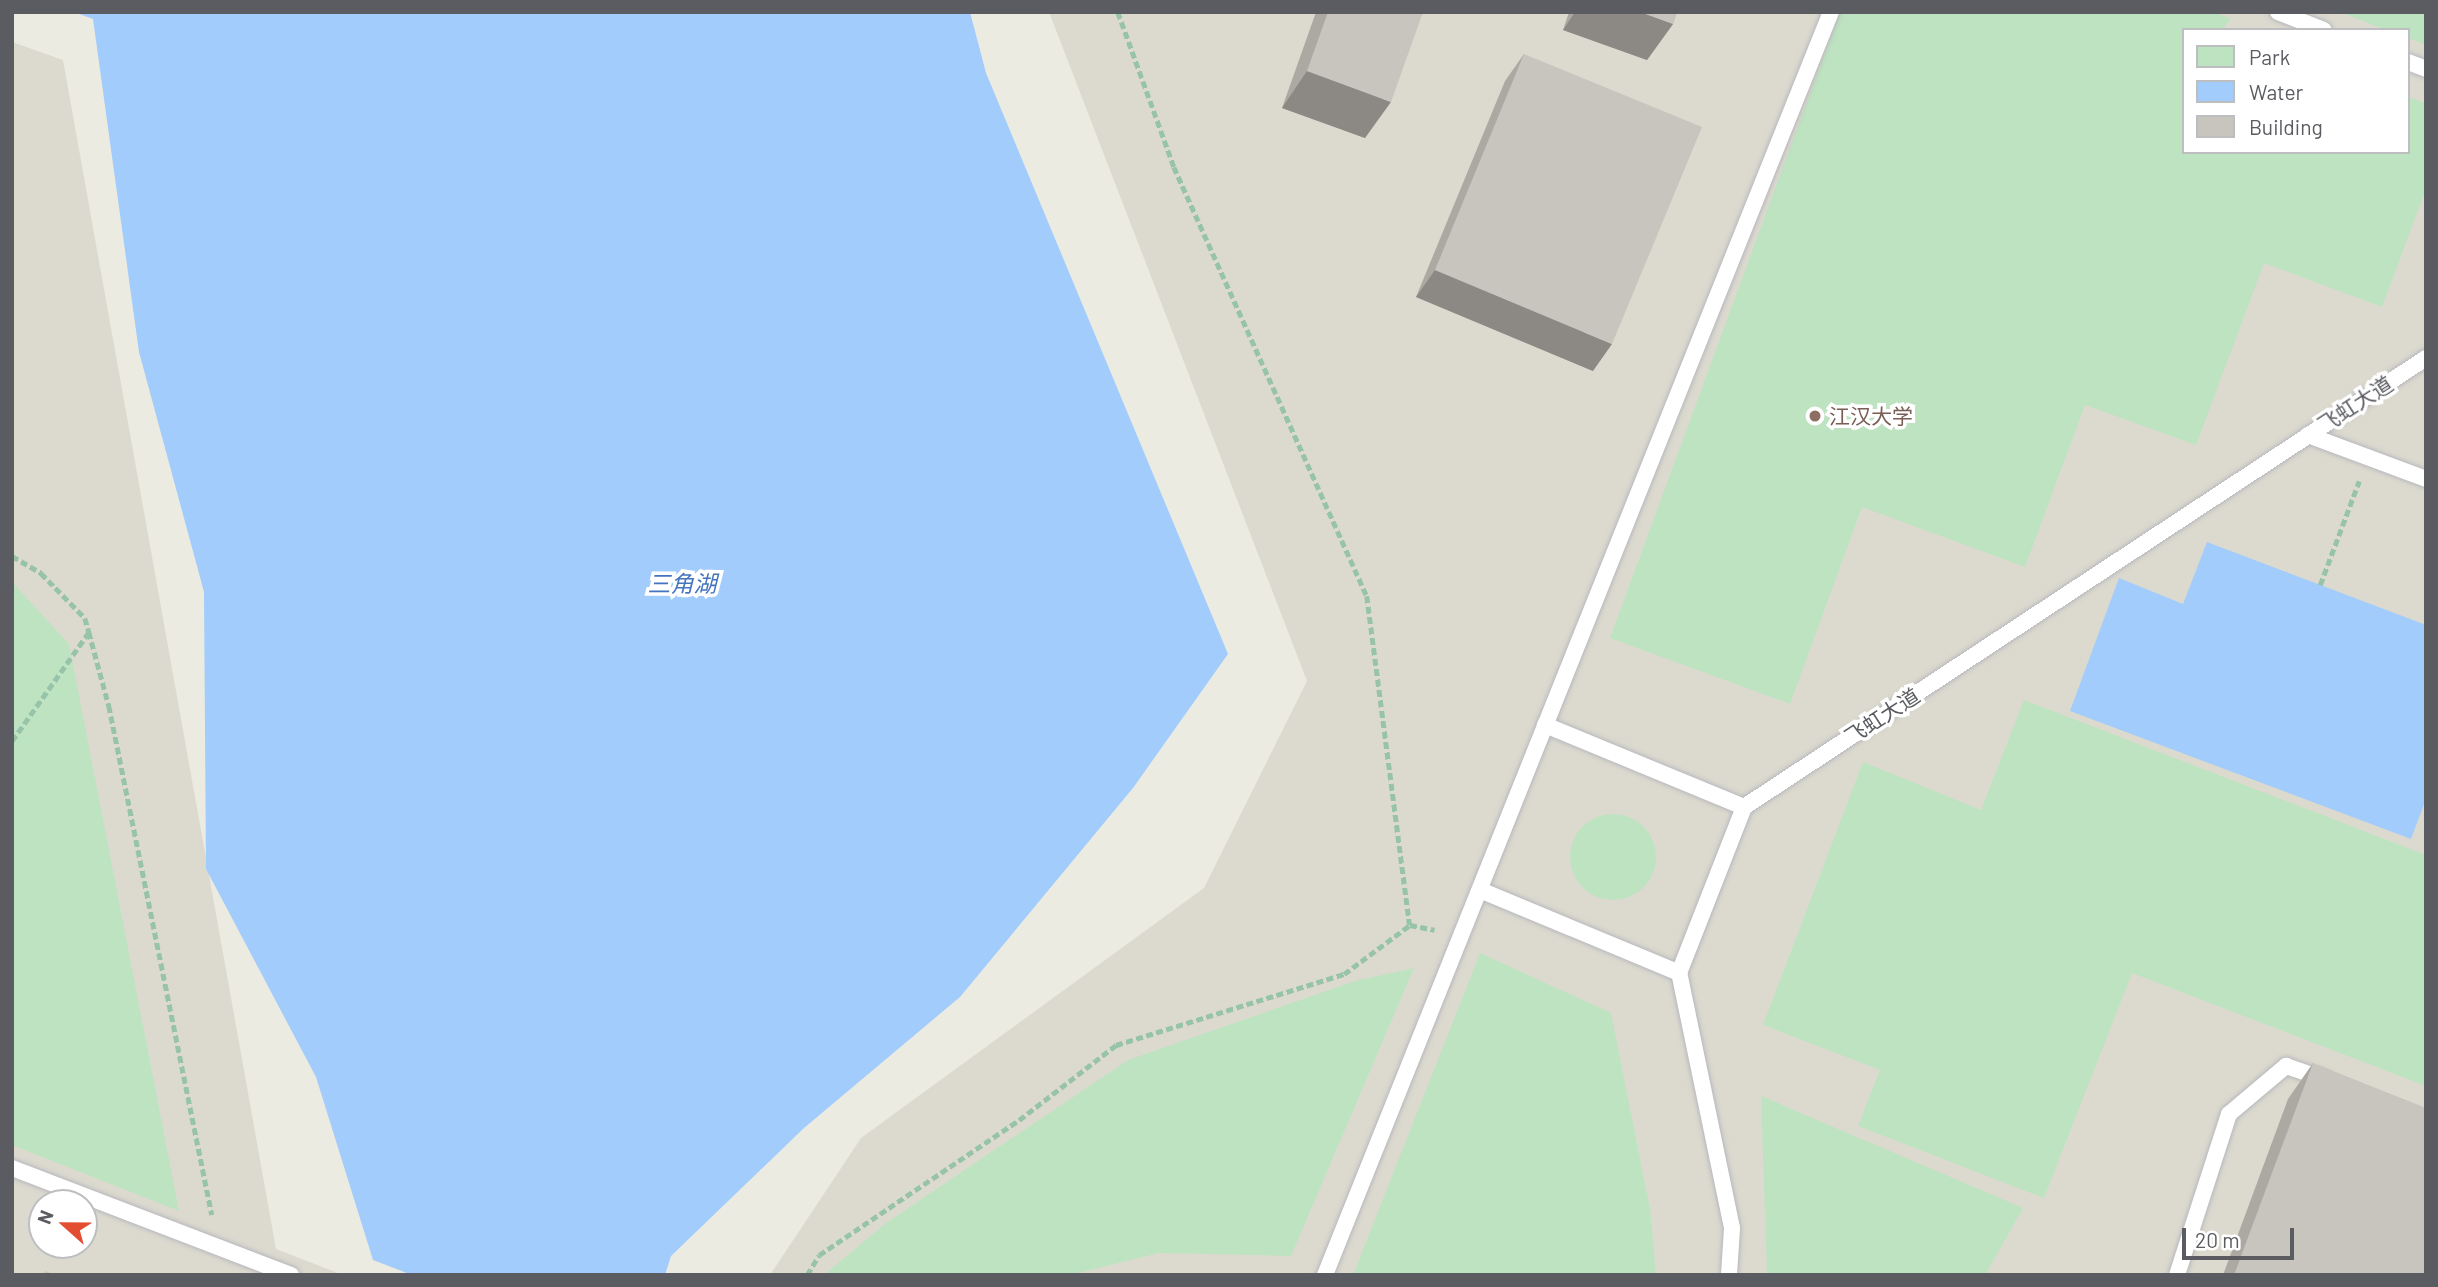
<!DOCTYPE html>
<html>
<head>
<meta charset="utf-8">
<style>
  body { margin:0 }
  #map { position:relative; width:2438px; height:1287px; overflow:hidden; background:#ecebe1; font-family:Barlow,"Noto Sans SC",sans-serif }
  div>[style] { position:absolute }
  .education>* { inset:0; background:#dcdacf }
  .green>* { inset:0; background:#bee3c1 }
  .round { border-radius:50% }
  .water>* { inset:0; background:#a1ccfc }
  .path>* { height:4.5px; margin-top:-2.25px; transform-origin:0; background:repeating-linear-gradient(90deg,#97c4a8 0 7px,transparent 0 10.5px) }
  .roads { filter:drop-shadow(0 0 2px #b7b8bd) drop-shadow(0 0 2px #b7b8bd) }
  .service>* { height:16px; margin:-8px; padding:0 8px; transform-origin:8px; border-radius:8px; background:#fff }
  .wall>* { inset:0; background:#aca9a3 }
  .shaded-wall>* { inset:0; background:#8c8985 }
  .building>* { inset:0; background:#c8c4be }
  .dots>* { width:19px; height:19px; translate:-50% -50%; box-sizing:border-box; border:4px solid #fff; border-radius:50% }
  span { translate:-50% -50%; white-space:nowrap; text-align:center; line-height:1.15; -webkit-text-stroke:7px #fff; paint-order:stroke }
  .street-label { font-size:21px; color:#5a5c61 }
  .education-label { font-size:21px; color:#785e54 }
  .left { translate:0 -50%; text-align:left }
  .water-label { font-size:23px; color:#4575be; font-style:italic }
  .frame { position:absolute; inset:0; border:14px solid #5a5c61; pointer-events:none }
  .legend { position:absolute; left:2182px; top:28px; width:228px; height:126px; box-sizing:border-box; background:#fff; border:2px solid #bdbec0; margin:0; padding:9px 12px; list-style:none; font-size:21px; color:#5a5c61 }
  .legend li { display:flex; align-items:center; gap:14px; height:35px }
  .legend b { width:35px; border:2px solid #bdbec0 }
  .north { position:absolute; left:28px; top:1189px; width:70px; height:70px; box-sizing:border-box; background:#fff; border:2px solid #bdbec0; border-radius:50%; rotate:291deg; font-size:19px; font-weight:700; line-height:28px; text-align:center; color:#5a5c61 }
  .north::after { content:''; display:block; margin:auto; width:24px; height:32px; background:#e34d30; clip-path:polygon(50% 0,100% 100%,50% 72%,0 100%) }
  .scale { position:absolute; left:2182px; top:1228px; width:112px; height:32px; box-sizing:border-box; border:4px solid #5a5c61; border-top:0; padding-left:9px; font-size:21px; line-height:24px; white-space:nowrap; color:#5a5c61; -webkit-text-stroke:5px #fff; paint-order:stroke }
</style>
</head>
<body>
<div id="map">
  <div class="education">
    <i style="clip-path:polygon(evenodd,1049px 12px,2426px 12px,2426px 1275px,770px 1275px,861px 1138px,1204px 888px,1307px 681px,1049px 12px,2184px 30px,2408px 30px,2408px 152px,2184px 152px,2184px 30px)"></i>
    <i style="clip-path:polygon(evenodd,12px 42px,63px 60px,276px 1249px,343px 1275px,12px 1275px,12px 42px,42px 1203px,84px 1203px,84px 1245px,42px 1245px,42px 1203px)"></i>
  </div>
  <div class="green">
    <i style="clip-path:polygon(1840px 12px,2214px 12px,2231px 19px,2224px 27px,2229px 30px,2184px 30px,2184px 152px,2408px 152px,2408px 97px,2426px 103px,2426px 189px,2382px 307px,2264px 263px,2196px 445px,2085px 405px,2025px 567px,1862px 507px,1790px 704px,1610px 638px)"></i>
    <i style="clip-path:polygon(2340px 12px,2426px 12px,2426px 45px,2408px 38px,2408px 30px,2386px 30px)"></i>
    <i style="clip-path:polygon(12px 582px,69px 644px,179px 1211px,12px 1145px)"></i>
    <i style="clip-path:polygon(2024px 700px,2426px 855px,2426px 1086px,2132px 973px,2044px 1198px,1858px 1126px,1880px 1070px,1763px 1025px,1863px 762px,1981px 810px)"></i>
    <i class="round" style="left:1570px;top:814px;width:86px;height:86px"></i>
    <i style="clip-path:polygon(1480px 953px,1611px 1013px,1650px 1209px,1656px 1275px,1353px 1275px)"></i>
    <i style="clip-path:polygon(1414px 968px,1291px 1256px,1159px 1253px,1070px 1275px,824px 1275px,886px 1223px,1128px 1060px,1355px 981px)"></i>
    <i style="clip-path:polygon(1761px 1096px,2023px 1208px,1985px 1275px,1767px 1275px)"></i>
  </div>
  <div class="water">
    <i style="clip-path:polygon(74px 12px,970px 12px,986px 73px,1228px 654px,1133px 788px,960px 997px,804px 1128px,671px 1256px,665px 1275px,412px 1275px,373px 1260px,316px 1077px,206px 869px,204px 592px,139px 352px,93px 19px)"></i>
    <i style="clip-path:polygon(2207px 542px,2426px 625px,2426px 799px,2411px 839px,2070px 711px,2119px 578px,2183px 604px)"></i>
  </div>
  <div class="path">
    <i style="left:1118px;top:12px;width:165px;rotate:70.1deg"></i>
    <i style="left:1174px;top:167px;width:470px;rotate:65.8deg"></i>
    <i style="left:1367px;top:596px;width:332px;rotate:82.6deg"></i>
    <i style="left:12px;top:556px;width:34px;rotate:30deg"></i>
    <i style="left:41px;top:573px;width:63px;rotate:45.6deg"></i>
    <i style="left:85px;top:618px;width:15px;rotate:74deg"></i>
    <i style="left:89px;top:632px;width:77px;rotate:74.9deg"></i>
    <i style="left:109px;top:706px;width:519px;rotate:78.56deg"></i>
    <i style="left:2320px;top:585px;width:111px;rotate:-69.4deg"></i>
    <i style="left:12px;top:741px;width:133px;rotate:-54.8deg"></i>
    <i style="left:807px;top:1275px;width:23px;rotate:-59deg"></i>
    <i style="left:819px;top:1255px;width:241px;rotate:-34deg"></i>
    <i style="left:1019px;top:1120px;width:123px;rotate:-37.7deg"></i>
    <i style="left:1116px;top:1045px;width:239px;rotate:-17.3deg"></i>
    <i style="left:1344px;top:974px;width:82px;rotate:-36.6deg"></i>
    <i style="left:1410px;top:925px;width:25px;rotate:11deg"></i>
  </div>
  <div class="roads">
    <div class="service">
      <i style="left:2278px;top:12px;width:49px;rotate:21.4deg"></i>
      <i style="left:2408px;top:62px;width:19px;rotate:21deg"></i>
      <i style="left:2308px;top:435px;width:126px;rotate:20.4deg"></i>
      <i style="left:1545px;top:725px;width:215px;rotate:22.4deg"></i>
      <i style="left:1480px;top:890px;width:216px;rotate:22.6deg"></i>
      <i style="left:12px;top:1168px;width:299px;rotate:21deg"></i>
      <i style="left:1325px;top:1275px;width:1361px;rotate:-68.17deg"></i>
      <i style="left:1729px;top:1275px;width:47px;rotate:-86.3deg"></i>
      <i style="left:1732px;top:1228px;width:260px;rotate:-101.7deg"></i>
      <i style="left:1679px;top:973px;width:178px;rotate:-68.6deg"></i>
      <i style="left:1744px;top:807px;width:817px;rotate:-33.36deg"></i>
      <i style="left:2177px;top:1275px;width:169px;rotate:-72.1deg"></i>
      <i style="left:2229px;top:1114px;width:75px;rotate:-40.1deg"></i>
      <i style="left:2286px;top:1066px;width:40px;rotate:18.9deg"></i>
    </div>
  </div>
  <div class="wall">
    <i style="clip-path:polygon(1316px 12px,1423px 12px,1365px 138px,1282px 108px)"></i>
    <i style="clip-path:polygon(1569px 12px,1677px 12px,1673px 24px,1647px 60px,1563px 30px)"></i>
    <i style="clip-path:polygon(1524px 54px,1593px 371px,1416px 297px,1505px 81px)"></i>
    <i style="clip-path:polygon(2313px 1063px,2426px 1275px,2223px 1275px,2288px 1099px)"></i>
  </div>
  <div class="shaded-wall">
    <i style="clip-path:polygon(1575px 12px,1640px 12px,1673px 24px,1647px 60px,1563px 30px)"></i>
    <i style="clip-path:polygon(1307px 71px,1391px 102px,1365px 138px,1282px 108px)"></i>
    <i style="clip-path:polygon(1435px 270px,1612px 344px,1593px 371px,1416px 297px)"></i>
  </div>
  <div class="building">
    <i style="clip-path:polygon(1328px 12px,1423px 12px,1391px 102px,1307px 71px)"></i>
    <i style="clip-path:polygon(1640px 12px,1677px 12px,1673px 24px)"></i>
    <i style="clip-path:polygon(1524px 54px,1702px 127px,1612px 344px,1435px 270px)"></i>
    <i style="clip-path:polygon(2313px 1063px,2426px 1108px,2426px 1275px,2234px 1275px)"></i>
    <i style="clip-path:polygon(45px 1271px,55px 1275px,44px 1275px)"></i>
  </div>
  <div class="dots">
    <i style="left:1815px;top:416px;background:#8d6e63"></i>
  </div>
  <div class="street-label">
    <span style="left:2355px;top:404px;rotate:-33deg">飞虹大道</span>
    <span style="left:1882px;top:716px;rotate:-33deg">飞虹大道</span>
  </div>
  <div class="education-label">
    <span class="left" style="left:1829px;top:416px">江汉大学</span>
  </div>
  <div class="water-label">
    <span style="left:682px;top:583px">三角湖</span>
  </div>
  <div class="frame"></div>
  <ul class="legend">
  <li><b style="height:19px;background:#bee3c1"></b>Park</li>
  <li><b style="height:19px;background:#a1ccfc"></b>Water</li>
  <li><b style="height:19px;background:#c8c4be"></b>Building</li>
  </ul>
  <div class="north">N</div>
  <div class="scale">20 m</div>
</div>
</body>
</html>
